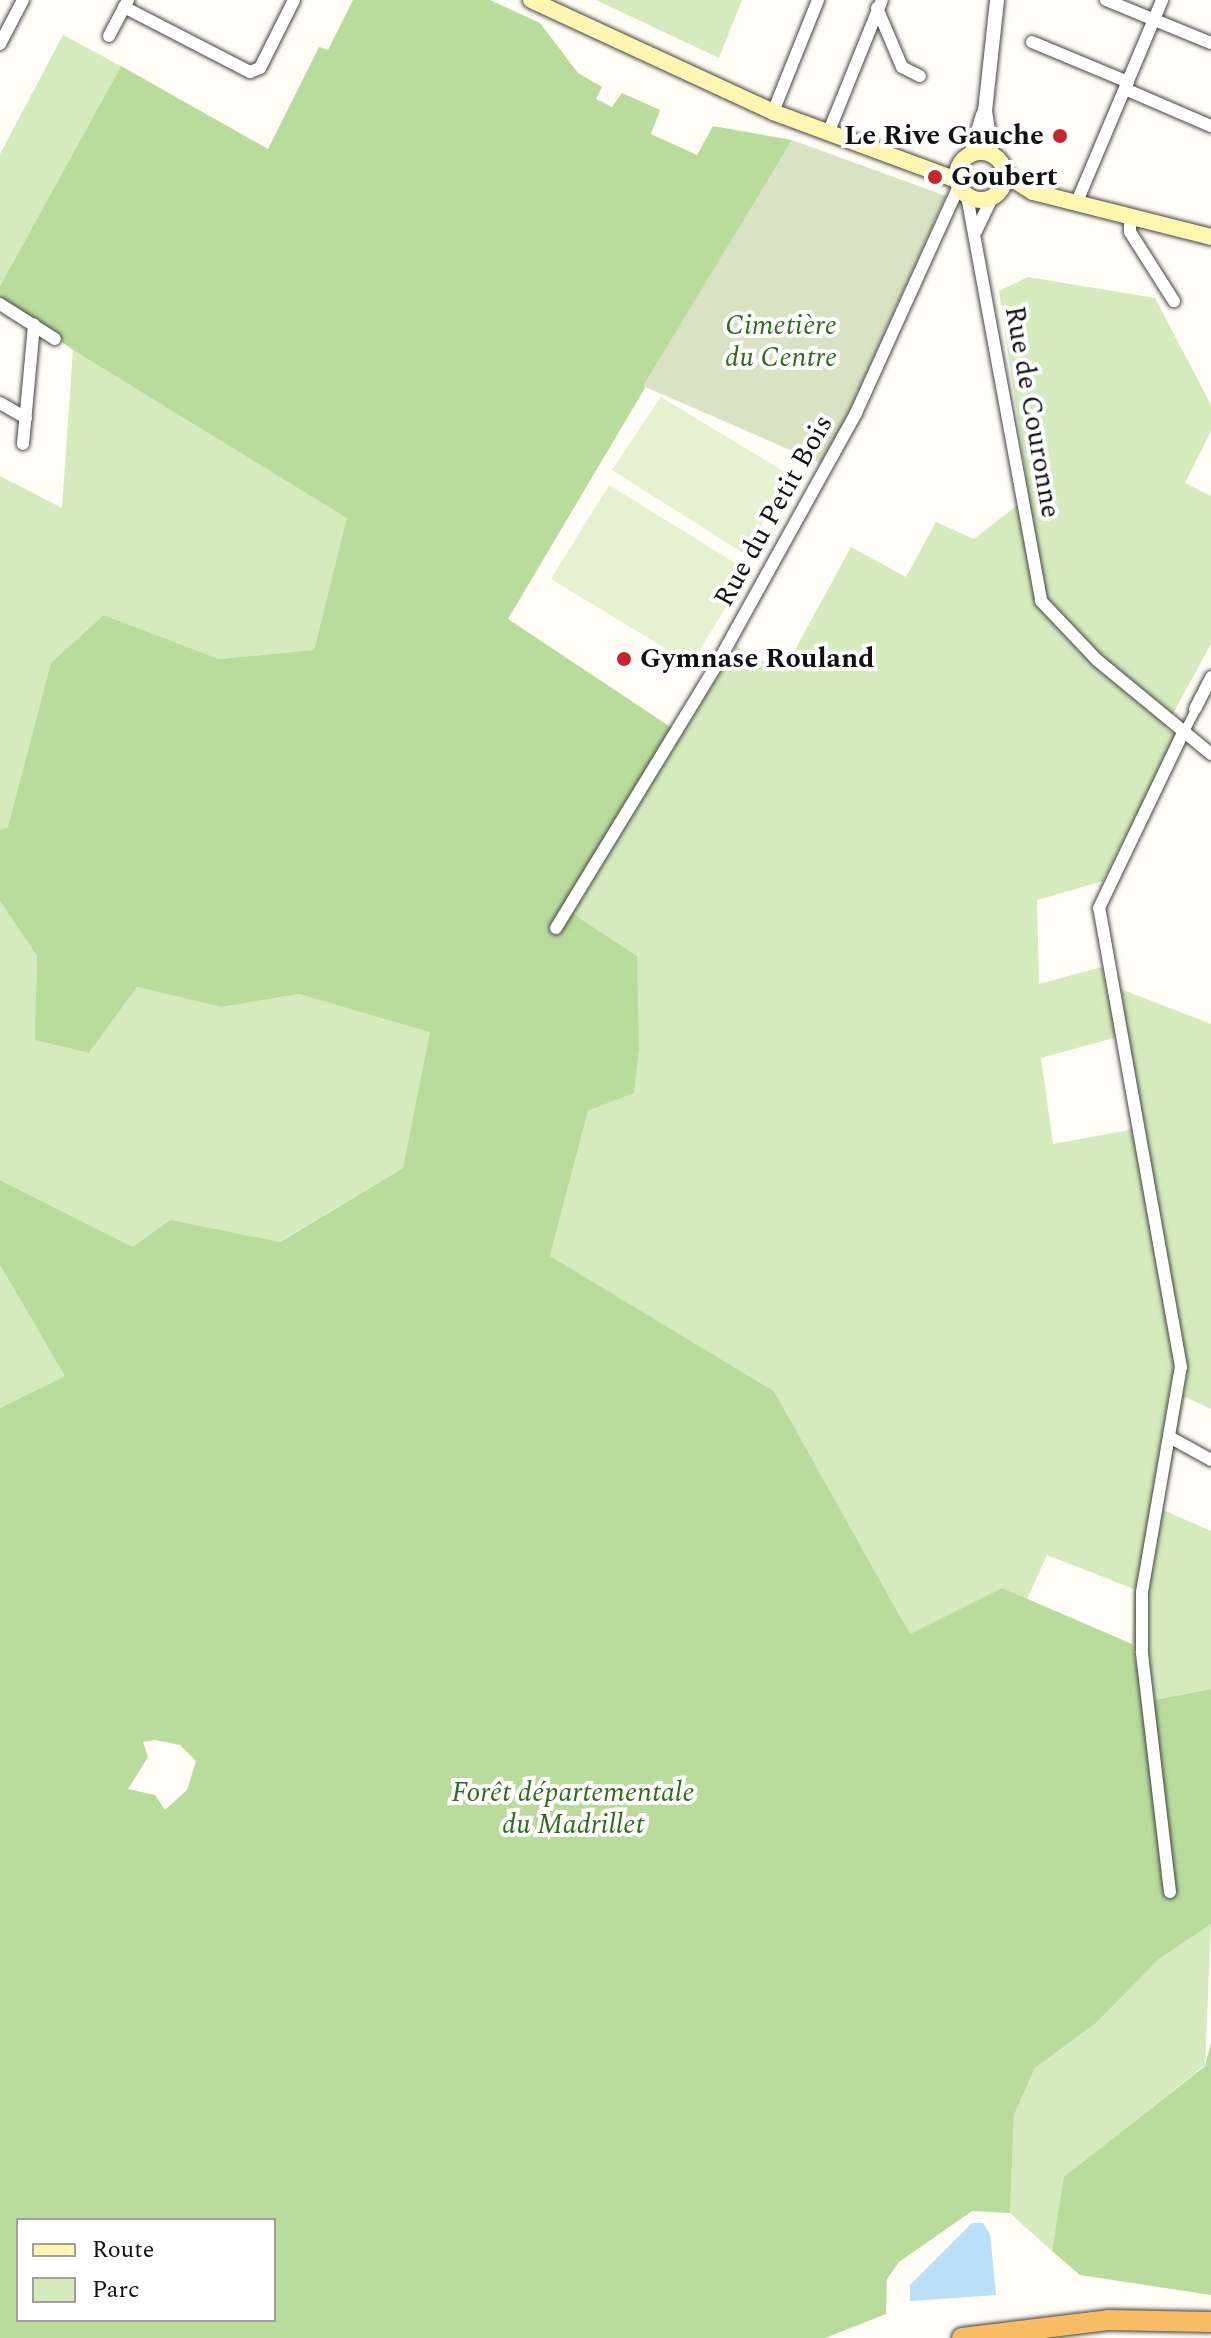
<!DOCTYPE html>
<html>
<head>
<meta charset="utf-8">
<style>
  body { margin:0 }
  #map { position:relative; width:1211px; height:2338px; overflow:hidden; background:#fffdf5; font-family:Spectral,serif }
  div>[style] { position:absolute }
  .green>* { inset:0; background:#d5ebbd }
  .forest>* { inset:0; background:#b9dc9c }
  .cemetery>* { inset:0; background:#d9e3c4 }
  .pitch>* { inset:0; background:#e6f2cf }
  .water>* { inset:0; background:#b9e0f7 }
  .roads { filter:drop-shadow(0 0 2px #444) drop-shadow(0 0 2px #444) }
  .pedestrian>* { height:9px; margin:-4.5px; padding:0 4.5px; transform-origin:4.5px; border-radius:4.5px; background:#fff }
  .minor>* { height:12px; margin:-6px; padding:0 6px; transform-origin:6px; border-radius:6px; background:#fff }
  .tertiary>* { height:14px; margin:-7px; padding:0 7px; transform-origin:7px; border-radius:7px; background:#fff }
  .secondary>* { height:16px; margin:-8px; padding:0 8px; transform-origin:8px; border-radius:8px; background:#fff6b0 }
  .secondary>.ring { margin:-8px; padding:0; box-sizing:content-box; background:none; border:16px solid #fff6b0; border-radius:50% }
  .trunk>* { height:20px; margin:-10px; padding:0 10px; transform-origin:10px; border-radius:10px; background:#f7bc64 }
  .dots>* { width:22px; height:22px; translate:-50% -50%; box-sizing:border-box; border:4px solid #fff; border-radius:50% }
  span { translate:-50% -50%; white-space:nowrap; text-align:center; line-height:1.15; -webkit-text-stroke:8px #fff; paint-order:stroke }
  .poi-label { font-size:28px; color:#111; font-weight:700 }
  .right { translate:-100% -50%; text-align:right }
  .left { translate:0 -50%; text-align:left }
  .park-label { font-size:28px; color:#2f6b1f; font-style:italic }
  .street-label { font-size:28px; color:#111 }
  .legend { position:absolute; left:16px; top:2218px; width:260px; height:104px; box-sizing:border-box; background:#fff; border:2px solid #a0a0a0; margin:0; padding:10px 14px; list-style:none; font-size:24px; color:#111 }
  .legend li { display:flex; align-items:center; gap:16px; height:40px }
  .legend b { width:40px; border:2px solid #a0a0a0 }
</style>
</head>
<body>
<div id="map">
  <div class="green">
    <i style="clip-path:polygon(596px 0,742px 0,719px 58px)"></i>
    <i style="clip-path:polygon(63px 35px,121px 66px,0 286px,0 154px)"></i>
    <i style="clip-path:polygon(1028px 277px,1155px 298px,1211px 405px,1211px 431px,1185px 483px,1211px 496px,1211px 644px,1165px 728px,1178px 738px,1103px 881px,1037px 900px,1039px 984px,1102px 967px,1117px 1037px,1041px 1058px,1053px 1144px,1145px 1127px,1118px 988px,1211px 1024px,1211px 1409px,1185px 1397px,1163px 1510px,1211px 1531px,1211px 1689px,1144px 1702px,1132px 1644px,1134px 1589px,1047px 1555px,1027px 1599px,1002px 1588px,910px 1634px,774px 1391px,550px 1256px,588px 1111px,633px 1093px,637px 956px,572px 913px,736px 646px,783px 672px,851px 547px,906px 577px,936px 522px,974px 539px,1029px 496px,999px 291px)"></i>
    <i style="clip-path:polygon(73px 350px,348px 517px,314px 650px,219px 659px,104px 615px,8px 828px,0 830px,0 476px,62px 508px)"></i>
    <i style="clip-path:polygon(0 901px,37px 956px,36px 1040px,89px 1053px,137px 987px,221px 1007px,299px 994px,431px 1031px,403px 1168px,279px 1242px,170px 1221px,133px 1247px,0 1180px)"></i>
    <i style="clip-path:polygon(0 1265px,66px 1376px,0 1408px)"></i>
    <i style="clip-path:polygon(1211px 1924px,1205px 2065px,1065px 2177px,1052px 2251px,1010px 2213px,1014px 2115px,1035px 2068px,1096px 2023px,1159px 1959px)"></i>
  </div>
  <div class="forest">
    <i style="clip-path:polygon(evenodd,353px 0,490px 0,540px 23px,578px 73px,602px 87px,596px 99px,612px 107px,622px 93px,660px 110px,651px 134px,697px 155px,713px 126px,792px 140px,508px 619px,681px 734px,572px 913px,637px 956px,639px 1048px,634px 1093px,588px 1111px,550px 1256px,774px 1391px,910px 1634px,1002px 1588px,1132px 1644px,1144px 1702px,1211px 1689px,1211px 1924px,1159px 1959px,1096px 2023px,1035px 2068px,1014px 2115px,1010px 2213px,972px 2211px,899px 2262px,887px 2279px,886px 2314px,825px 2338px,0 2338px,0 1408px,65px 1376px,0 1265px,0 1180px,133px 1247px,170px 1220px,280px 1242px,403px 1168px,430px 1032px,299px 994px,221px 1007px,137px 987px,89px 1053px,35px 1040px,37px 956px,0 901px,0 830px,8px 827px,51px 663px,104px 615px,219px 659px,314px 650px,347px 518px,73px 350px,0 298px,0 286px,121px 66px,268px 149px,319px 47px,328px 50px,353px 0,155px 1740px,180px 1745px,196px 1761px,187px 1790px,165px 1810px,155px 1795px,128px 1789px,148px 1757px,143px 1742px,155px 1740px,353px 0,18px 2220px,274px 2220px,274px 2320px,18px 2320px,18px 2220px)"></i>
    <i style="clip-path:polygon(1211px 2043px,1211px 2295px,1080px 2275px,1052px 2251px,1064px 2177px,1205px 2066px)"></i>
  </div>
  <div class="cemetery">
    <i style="clip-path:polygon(792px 140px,946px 196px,825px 465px,643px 386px)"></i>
  </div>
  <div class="pitch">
    <i style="clip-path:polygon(661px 397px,793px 477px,743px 553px,612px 470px)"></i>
    <i style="clip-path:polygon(609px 485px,748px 571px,691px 664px,551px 579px)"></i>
  </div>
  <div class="water">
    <i style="clip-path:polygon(972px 2223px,983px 2223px,990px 2234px,996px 2295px,910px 2301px,910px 2285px)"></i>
  </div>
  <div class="roads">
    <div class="pedestrian">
      <i style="left:1183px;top:733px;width:27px;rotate:-63deg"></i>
    </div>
    <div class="minor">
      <i style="left:1106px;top:0;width:113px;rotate:22.3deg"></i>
      <i style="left:124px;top:7px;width:142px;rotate:27.3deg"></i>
      <i style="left:250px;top:72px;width:11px;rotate:-22deg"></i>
      <i style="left:260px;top:68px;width:76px;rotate:-63.4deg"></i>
      <i style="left:877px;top:8px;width:64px;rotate:67deg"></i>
      <i style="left:902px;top:67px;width:20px;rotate:27deg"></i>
      <i style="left:109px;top:36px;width:41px;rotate:-62.2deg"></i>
      <i style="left:1032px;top:42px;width:104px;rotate:22.6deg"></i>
      <i style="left:0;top:44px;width:50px;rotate:-62.4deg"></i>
      <i style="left:1125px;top:89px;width:94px;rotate:23.3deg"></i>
      <i style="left:773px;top:112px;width:121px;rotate:-68.1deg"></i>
      <i style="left:829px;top:131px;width:141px;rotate:-68deg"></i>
      <i style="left:967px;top:196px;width:412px;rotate:79.6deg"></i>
      <i style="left:1041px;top:601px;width:81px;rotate:46.5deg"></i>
      <i style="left:1097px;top:660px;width:148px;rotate:39.5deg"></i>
      <i style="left:1076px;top:204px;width:221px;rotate:-67.1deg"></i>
      <i style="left:1130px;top:217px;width:15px;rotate:90deg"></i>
      <i style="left:1130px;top:232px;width:82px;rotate:57.5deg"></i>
      <i style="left:976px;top:231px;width:37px;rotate:-64deg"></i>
      <i style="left:0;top:304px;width:65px;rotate:32.5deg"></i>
      <i style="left:0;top:403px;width:30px;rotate:30deg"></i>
      <i style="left:23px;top:444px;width:120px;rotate:-84.7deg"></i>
      <i style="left:1195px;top:709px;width:36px;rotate:-63deg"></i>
      <i style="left:556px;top:928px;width:309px;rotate:-58.6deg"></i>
      <i style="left:717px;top:664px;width:287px;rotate:-61deg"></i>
      <i style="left:856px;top:413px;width:249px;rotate:-65.6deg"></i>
      <i style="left:1171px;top:1438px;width:46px;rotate:28.8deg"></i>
      <i style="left:1170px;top:1892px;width:242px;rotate:-96.7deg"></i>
      <i style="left:1142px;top:1652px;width:60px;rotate:-90deg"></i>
      <i style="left:1142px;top:1592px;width:228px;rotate:-80.2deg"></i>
      <i style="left:1181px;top:1367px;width:466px;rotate:-100.1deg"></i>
      <i style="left:1099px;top:908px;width:194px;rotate:-64.4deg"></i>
    </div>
    <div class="tertiary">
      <i style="left:971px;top:154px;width:41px;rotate:-72.9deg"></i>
      <i style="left:992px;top:155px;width:45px;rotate:-99deg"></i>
      <i style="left:985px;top:111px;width:112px;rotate:-83.8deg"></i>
    </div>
    <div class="secondary">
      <i style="left:531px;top:0;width:267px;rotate:24.8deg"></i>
      <i style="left:773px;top:112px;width:196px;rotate:20.3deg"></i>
      <i class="ring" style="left:957px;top:152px;width:32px;height:32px"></i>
      <i style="left:1004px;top:174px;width:34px;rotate:32deg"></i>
      <i style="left:1033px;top:192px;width:184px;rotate:14.2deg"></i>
    </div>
    <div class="trunk">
      <i style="left:962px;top:2338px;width:147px;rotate:-7deg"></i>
      <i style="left:1108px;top:2320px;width:103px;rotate:1.1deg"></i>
    </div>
  </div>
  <div class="dots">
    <i style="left:1060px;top:136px;background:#c4262e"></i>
    <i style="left:935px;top:177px;background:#c4262e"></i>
    <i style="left:624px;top:659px;background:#c4262e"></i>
  </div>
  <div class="poi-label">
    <span class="right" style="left:1044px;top:136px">Le Rive Gauche</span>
    <span class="left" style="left:951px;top:177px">Goubert</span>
    <span class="left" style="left:640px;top:659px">Gymnase Rouland</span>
  </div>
  <div class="park-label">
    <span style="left:781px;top:342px">Cimetière<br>du Centre</span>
    <span style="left:573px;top:1809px">Forêt départementale<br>du Madrillet</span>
  </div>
  <div class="street-label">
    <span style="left:1032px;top:412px;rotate:80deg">Rue de Couronne</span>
    <span style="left:774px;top:511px;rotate:-61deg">Rue du Petit Bois</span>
  </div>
  <ul class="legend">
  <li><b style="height:10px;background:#fff6b0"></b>Route</li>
  <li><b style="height:22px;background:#d5ebbd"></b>Parc</li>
  </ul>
</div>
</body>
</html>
